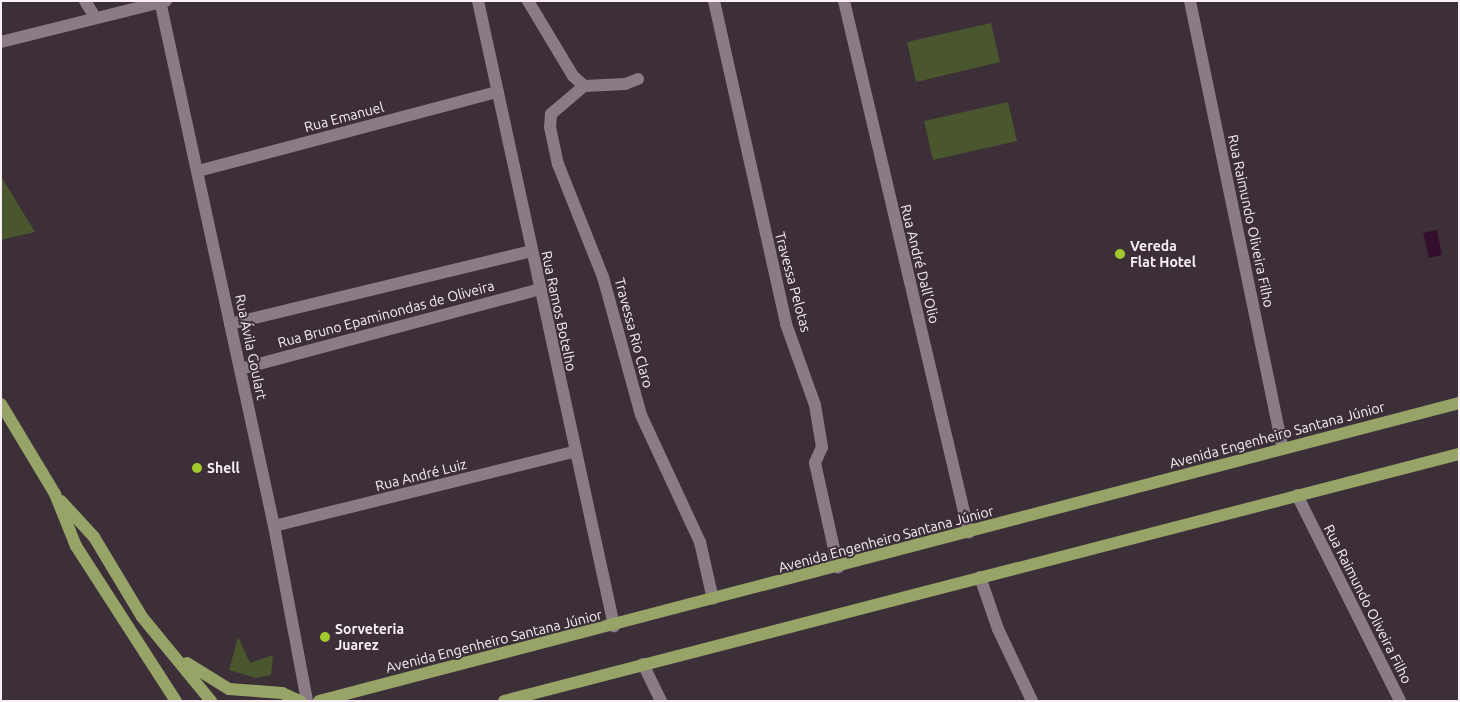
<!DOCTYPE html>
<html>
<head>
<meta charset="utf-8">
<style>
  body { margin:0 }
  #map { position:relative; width:1460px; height:702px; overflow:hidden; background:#3c2f38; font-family:Ubuntu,sans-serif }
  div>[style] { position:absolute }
  .green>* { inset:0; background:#49562e }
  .water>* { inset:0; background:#340e2d }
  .minor>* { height:12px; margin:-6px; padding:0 6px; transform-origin:6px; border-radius:6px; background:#8a7b86 }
  .major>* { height:12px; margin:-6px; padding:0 6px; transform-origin:6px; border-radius:6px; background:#97a467 }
  .dots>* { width:14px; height:14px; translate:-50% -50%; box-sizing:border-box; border:2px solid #3c2f38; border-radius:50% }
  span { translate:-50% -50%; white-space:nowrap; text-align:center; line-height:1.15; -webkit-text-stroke:4px #3c2f38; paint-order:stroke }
  .street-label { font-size:14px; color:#f9f0f6 }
  .poi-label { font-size:14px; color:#f9f0f6; font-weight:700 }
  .left { translate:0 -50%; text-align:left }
  .frame { position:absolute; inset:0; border:2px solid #f9f0f6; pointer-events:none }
</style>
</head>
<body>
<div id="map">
  <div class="green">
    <i style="clip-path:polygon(991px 23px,1000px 62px,916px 82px,907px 42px)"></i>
    <i style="clip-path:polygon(1008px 102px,1017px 141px,933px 160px,924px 121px)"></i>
    <i style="clip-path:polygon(1px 176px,35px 232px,1px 240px)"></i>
    <i style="clip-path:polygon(238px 637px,250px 663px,273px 655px,271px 675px,256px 678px,229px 670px)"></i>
  </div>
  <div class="water">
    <i style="clip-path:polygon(1437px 230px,1442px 255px,1429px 258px,1423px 233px)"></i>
  </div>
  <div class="minor">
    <i style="left:85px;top:1px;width:19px;rotate:58deg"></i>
    <i style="left:160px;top:1px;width:537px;rotate:77.75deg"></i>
    <i style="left:274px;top:526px;width:178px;rotate:79.3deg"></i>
    <i style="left:478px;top:1px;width:640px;rotate:77.72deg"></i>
    <i style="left:528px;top:1px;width:87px;rotate:59deg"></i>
    <i style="left:573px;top:76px;width:15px;rotate:42deg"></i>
    <i style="left:584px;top:86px;width:41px;rotate:-2.8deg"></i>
    <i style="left:625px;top:84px;width:14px;rotate:-21deg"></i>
    <i style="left:714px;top:1px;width:331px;rotate:77.4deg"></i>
    <i style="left:786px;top:324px;width:86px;rotate:70.3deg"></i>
    <i style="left:815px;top:405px;width:43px;rotate:80.5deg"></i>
    <i style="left:822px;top:447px;width:17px;rotate:114deg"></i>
    <i style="left:815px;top:463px;width:107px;rotate:77.5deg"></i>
    <i style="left:844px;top:1px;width:546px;rotate:76.78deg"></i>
    <i style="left:1190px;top:1px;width:455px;rotate:78.3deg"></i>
    <i style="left:1px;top:42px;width:170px;rotate:-14deg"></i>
    <i style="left:584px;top:86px;width:43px;rotate:139.7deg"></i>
    <i style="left:551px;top:114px;width:13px;rotate:94deg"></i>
    <i style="left:550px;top:127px;width:38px;rotate:78deg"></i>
    <i style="left:558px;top:164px;width:122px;rotate:68.3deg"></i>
    <i style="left:603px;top:277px;width:143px;rotate:74.6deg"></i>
    <i style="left:641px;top:415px;width:140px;rotate:65.1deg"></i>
    <i style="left:700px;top:542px;width:58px;rotate:77.2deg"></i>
    <i style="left:198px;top:171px;width:310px;rotate:-14.8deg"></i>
    <i style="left:230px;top:324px;width:310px;rotate:-13.6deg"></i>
    <i style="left:240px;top:369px;width:310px;rotate:-14.9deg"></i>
    <i style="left:1297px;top:495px;width:230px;rotate:63.4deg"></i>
    <i style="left:274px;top:526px;width:309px;rotate:-13.9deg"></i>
    <i style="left:980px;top:577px;width:55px;rotate:70.9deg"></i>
    <i style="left:998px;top:629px;width:80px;rotate:64.7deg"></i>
    <i style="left:643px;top:664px;width:41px;rotate:64.1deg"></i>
  </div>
  <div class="major">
    <i style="left:1px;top:404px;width:105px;rotate:59deg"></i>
    <i style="left:55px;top:494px;width:56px;rotate:68deg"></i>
    <i style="left:76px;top:546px;width:184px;rotate:57.2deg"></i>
    <i style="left:61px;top:501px;width:49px;rotate:47.5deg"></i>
    <i style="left:94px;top:537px;width:93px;rotate:59deg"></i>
    <i style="left:142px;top:617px;width:109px;rotate:50.6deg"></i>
    <i style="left:187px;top:663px;width:49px;rotate:31.8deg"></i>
    <i style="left:229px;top:689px;width:53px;rotate:4.3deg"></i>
    <i style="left:282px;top:693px;width:20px;rotate:24deg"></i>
    <i style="left:319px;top:701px;width:1178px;rotate:-14.65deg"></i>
    <i style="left:504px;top:701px;width:986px;rotate:-14.5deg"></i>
  </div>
  <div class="dots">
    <i style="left:1120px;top:254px;background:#a0c92c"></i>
    <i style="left:197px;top:468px;background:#a0c92c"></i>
    <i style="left:325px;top:637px;background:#a0c92c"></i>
  </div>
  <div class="street-label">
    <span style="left:344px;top:117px;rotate:-15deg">Rua Emanuel</span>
    <span style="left:1251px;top:221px;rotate:78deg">Rua Raimundo Oliveira Filho</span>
    <span style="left:920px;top:264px;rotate:76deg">Rua André Dall'Olio</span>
    <span style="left:793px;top:282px;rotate:75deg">Travessa Pelotas</span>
    <span style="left:559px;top:311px;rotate:78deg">Rua Ramos Botelho</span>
    <span style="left:386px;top:314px;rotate:-15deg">Rua Bruno Epaminondas de Oliveira</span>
    <span style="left:634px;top:333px;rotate:75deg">Travessa Rio Claro</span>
    <span style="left:251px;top:347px;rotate:78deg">Rua Ávila Goulart</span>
    <span style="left:1277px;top:435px;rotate:-15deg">Avenida Engenheiro Santana Júnior</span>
    <span style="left:421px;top:475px;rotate:-14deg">Rua André Luiz</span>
    <span style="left:886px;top:539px;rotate:-15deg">Avenida Engenheiro Santana Júnior</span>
    <span style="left:1368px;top:604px;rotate:63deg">Rua Raimundo Oliveira Filho</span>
    <span style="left:494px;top:641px;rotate:-14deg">Avenida Engenheiro Santana Júnior</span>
  </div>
  <div class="poi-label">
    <span class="left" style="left:1130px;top:254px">Vereda<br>Flat Hotel</span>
    <span class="left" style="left:207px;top:468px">Shell</span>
    <span class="left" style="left:335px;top:637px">Sorveteria<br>Juarez</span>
  </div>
  <div class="frame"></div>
</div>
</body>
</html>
